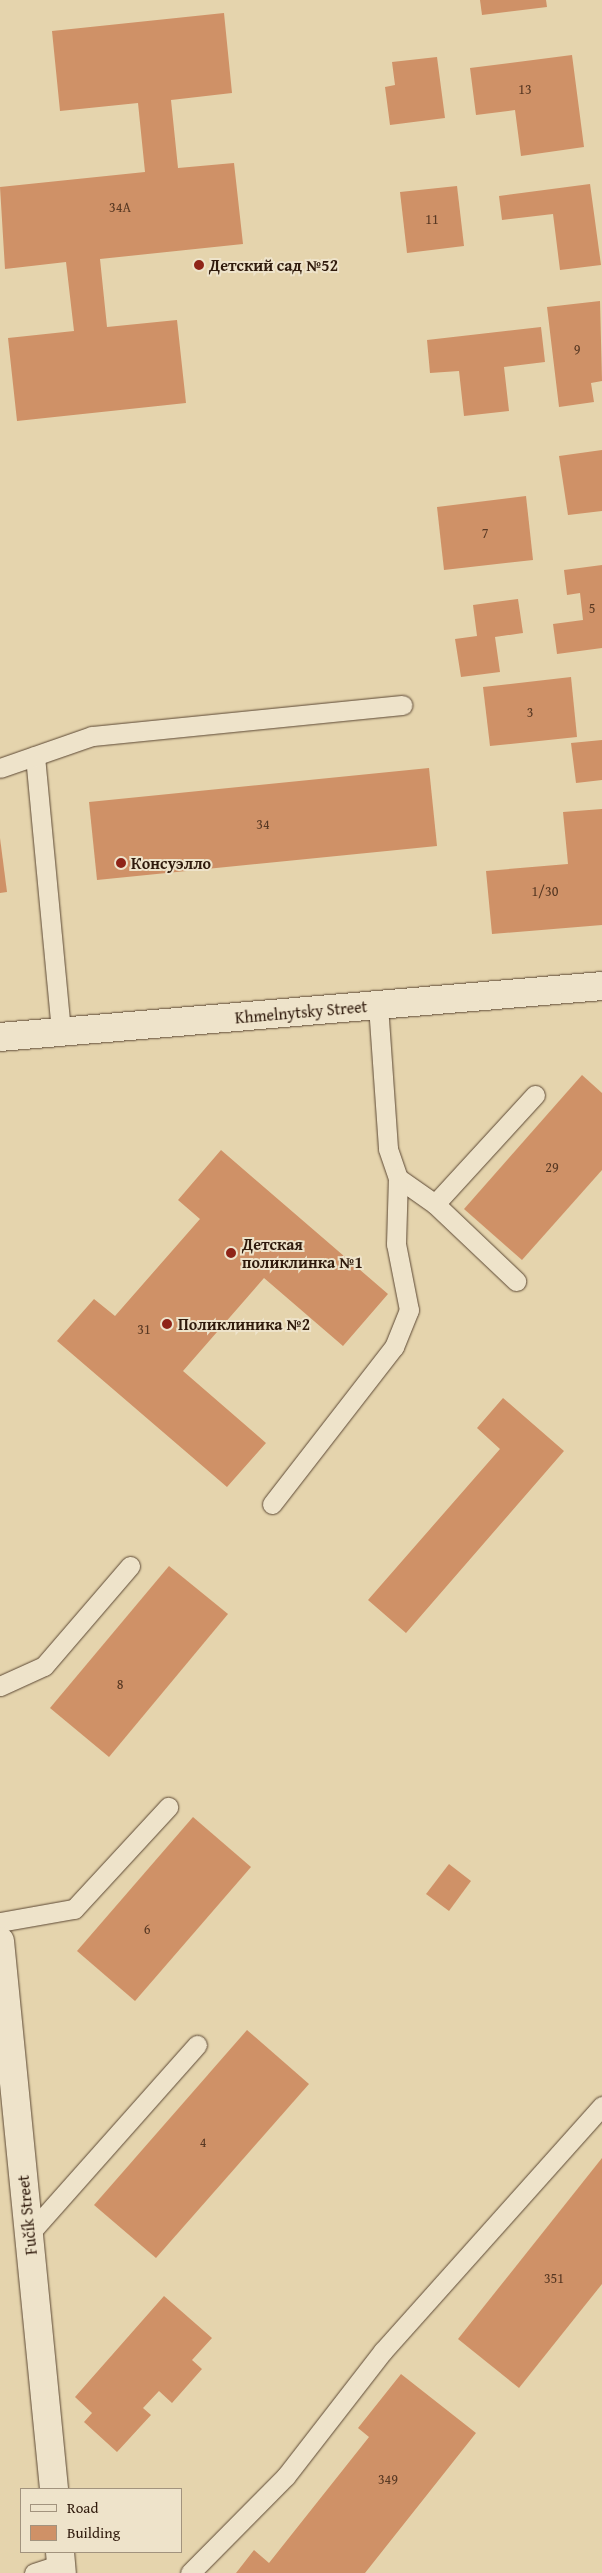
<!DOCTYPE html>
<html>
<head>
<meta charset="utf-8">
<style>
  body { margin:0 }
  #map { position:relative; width:602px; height:2573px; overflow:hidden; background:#e5d4ad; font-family:"Gentium Book Plus",serif }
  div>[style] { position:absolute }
  .building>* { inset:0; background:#cf9167 }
  .roads { filter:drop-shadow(0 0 1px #5c4834) drop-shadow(0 0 1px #5c4834) }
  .lane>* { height:19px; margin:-9.5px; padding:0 9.5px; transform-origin:9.5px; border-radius:9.5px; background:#eee3ca }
  .street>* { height:28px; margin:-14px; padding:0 14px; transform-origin:14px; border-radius:14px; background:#eee3ca }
  .secondary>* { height:28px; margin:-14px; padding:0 14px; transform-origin:14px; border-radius:14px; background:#eee3ca }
  .dots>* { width:14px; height:14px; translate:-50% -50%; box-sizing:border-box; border:2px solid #eee3ca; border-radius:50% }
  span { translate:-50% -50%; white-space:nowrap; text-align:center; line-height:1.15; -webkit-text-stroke:4px #eee3ca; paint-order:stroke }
  .number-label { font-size:14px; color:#573823 }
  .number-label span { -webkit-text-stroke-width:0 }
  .poi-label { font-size:16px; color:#2f1a0c; font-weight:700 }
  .left { translate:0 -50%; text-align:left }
  .street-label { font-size:16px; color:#2f1a0c }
  .legend { position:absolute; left:20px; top:2488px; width:162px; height:65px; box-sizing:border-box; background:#eee3ca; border:1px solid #a2937e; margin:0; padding:6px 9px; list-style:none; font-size:15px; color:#2f1a0c }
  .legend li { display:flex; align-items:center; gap:10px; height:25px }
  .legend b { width:25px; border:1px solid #a2937e }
</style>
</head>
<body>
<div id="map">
  <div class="building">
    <i style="clip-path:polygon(480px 0,546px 0,547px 7px,482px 15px)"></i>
    <i style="clip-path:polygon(224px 13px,232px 93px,171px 100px,178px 168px,234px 163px,243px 244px,100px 259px,107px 327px,177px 320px,186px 403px,17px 421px,8px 338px,74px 331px,66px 262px,5px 269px,0 187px,145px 172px,138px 103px,60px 111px,52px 31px)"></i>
    <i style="clip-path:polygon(572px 55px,584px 147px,521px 156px,515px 110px,476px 115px,470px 68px)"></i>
    <i style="clip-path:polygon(437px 57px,445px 118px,390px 125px,385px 87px,395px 85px,392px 62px)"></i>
    <i style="clip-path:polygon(590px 184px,601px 265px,560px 270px,553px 214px,502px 220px,499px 196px)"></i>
    <i style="clip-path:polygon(457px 186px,464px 246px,407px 253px,400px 192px)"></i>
    <i style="clip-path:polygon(600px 301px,602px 381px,591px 383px,594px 402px,559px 407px,547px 307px)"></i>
    <i style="clip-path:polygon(541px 327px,545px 362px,504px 367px,509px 411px,464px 416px,459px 371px,430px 373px,427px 340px)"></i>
    <i style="clip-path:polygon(602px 450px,602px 511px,568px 515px,559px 456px)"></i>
    <i style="clip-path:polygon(526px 496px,533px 560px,444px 570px,437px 507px)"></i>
    <i style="clip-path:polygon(602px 565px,602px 648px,557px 654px,553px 624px,583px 620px,580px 593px,567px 595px,564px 570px)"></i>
    <i style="clip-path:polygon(518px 599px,523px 633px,495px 637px,500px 672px,461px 677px,455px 639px,477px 636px,473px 605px)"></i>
    <i style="clip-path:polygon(571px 677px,577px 737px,490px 746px,483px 687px)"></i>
    <i style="clip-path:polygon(602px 740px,602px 780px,576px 783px,571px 743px)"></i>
    <i style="clip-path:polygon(429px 768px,437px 846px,97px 880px,89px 802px)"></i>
    <i style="clip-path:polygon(602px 809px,602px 925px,492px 934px,486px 871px,568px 864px,563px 812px)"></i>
    <i style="clip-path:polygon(0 838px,7px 892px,0 893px)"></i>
    <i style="clip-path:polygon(582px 1075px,602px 1093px,602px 1170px,522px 1260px,464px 1209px)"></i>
    <i style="clip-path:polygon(221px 1150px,388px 1294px,343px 1346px,264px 1278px,183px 1371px,266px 1443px,227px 1487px,57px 1341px,94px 1299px,115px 1316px,200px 1219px,178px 1200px)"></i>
    <i style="clip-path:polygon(503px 1398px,564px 1451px,406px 1633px,368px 1600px,500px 1449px,477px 1428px)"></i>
    <i style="clip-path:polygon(169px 1566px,228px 1614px,109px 1757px,50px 1708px)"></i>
    <i style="clip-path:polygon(193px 1817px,251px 1867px,135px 2001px,77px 1951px)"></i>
    <i style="clip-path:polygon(449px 1864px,471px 1881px,449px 1911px,426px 1894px)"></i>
    <i style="clip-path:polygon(247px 2030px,309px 2084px,156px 2258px,94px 2205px)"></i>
    <i style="clip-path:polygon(602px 2158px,602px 2284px,519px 2388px,458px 2339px)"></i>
    <i style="clip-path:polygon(164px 2296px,212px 2338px,192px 2360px,202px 2369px,172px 2403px,159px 2391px,143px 2408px,151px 2415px,117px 2452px,84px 2422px,92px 2413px,75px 2397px)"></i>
    <i style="clip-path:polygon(401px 2374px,476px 2433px,365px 2573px,236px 2573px,254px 2550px,269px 2563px,369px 2437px,358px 2428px)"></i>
  </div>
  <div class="roads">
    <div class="lane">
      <i style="left:35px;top:756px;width:277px;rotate:84.6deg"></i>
      <i style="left:0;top:768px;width:97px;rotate:-19.2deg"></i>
      <i style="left:92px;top:736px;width:312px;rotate:-5.7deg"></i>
      <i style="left:378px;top:1005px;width:144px;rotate:86deg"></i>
      <i style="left:388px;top:1149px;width:31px;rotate:71deg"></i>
      <i style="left:398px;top:1178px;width:45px;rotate:35.1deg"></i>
      <i style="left:435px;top:1204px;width:148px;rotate:-47.5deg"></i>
      <i style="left:435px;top:1204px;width:112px;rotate:43.5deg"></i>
      <i style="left:272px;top:1504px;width:199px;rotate:-52.2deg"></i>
      <i style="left:394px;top:1347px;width:40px;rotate:-68deg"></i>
      <i style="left:409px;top:1310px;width:67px;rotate:-101.1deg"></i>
      <i style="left:396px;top:1244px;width:66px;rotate:-88.3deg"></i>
      <i style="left:0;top:1686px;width:48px;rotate:-24.4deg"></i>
      <i style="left:44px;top:1666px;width:132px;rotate:-49.3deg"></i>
      <i style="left:0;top:1922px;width:75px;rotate:-10deg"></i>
      <i style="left:74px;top:1909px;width:139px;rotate:-47.3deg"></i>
      <i style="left:29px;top:2234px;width:253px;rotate:-48.4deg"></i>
      <i style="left:34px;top:2573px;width:28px;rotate:-18deg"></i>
      <i style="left:190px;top:2573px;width:136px;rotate:-45.3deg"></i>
      <i style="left:286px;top:2476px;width:158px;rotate:-52.2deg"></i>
      <i style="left:383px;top:2351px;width:329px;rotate:-48.2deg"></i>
    </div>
    <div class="street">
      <i style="left:0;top:1941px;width:551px;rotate:84.37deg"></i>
      <i style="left:60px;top:2552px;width:21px;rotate:85deg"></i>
    </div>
    <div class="secondary">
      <i style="left:0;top:1037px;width:604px;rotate:-4.84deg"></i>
    </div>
  </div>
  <div class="dots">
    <i style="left:199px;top:265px;background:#8f2418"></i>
    <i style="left:121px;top:863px;background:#8f2418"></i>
    <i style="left:231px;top:1253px;background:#8f2418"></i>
    <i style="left:167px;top:1324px;background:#8f2418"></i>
  </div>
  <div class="number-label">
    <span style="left:525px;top:89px">13</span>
    <span style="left:120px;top:207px">34А</span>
    <span style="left:432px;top:219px">11</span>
    <span style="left:577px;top:349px">9</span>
    <span style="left:485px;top:533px">7</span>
    <span style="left:592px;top:608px">5</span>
    <span style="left:530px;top:712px">3</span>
    <span style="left:263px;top:824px">34</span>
    <span style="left:545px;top:891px">1/30</span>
    <span style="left:552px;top:1167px">29</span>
    <span style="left:144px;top:1329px">31</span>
    <span style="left:120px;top:1684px">8</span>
    <span style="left:147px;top:1929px">6</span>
    <span style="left:203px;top:2142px">4</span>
    <span style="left:554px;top:2278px">351</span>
    <span style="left:388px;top:2479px">349</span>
  </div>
  <div class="poi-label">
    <span class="left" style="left:209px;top:265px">Детский сад №52</span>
    <span class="left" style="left:131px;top:863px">Консуэлло</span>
    <span class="left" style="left:242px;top:1253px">Детская<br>поликлинка №1</span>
    <span class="left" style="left:178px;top:1324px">Поликлиника №2</span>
  </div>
  <div class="street-label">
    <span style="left:301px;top:1012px;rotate:-5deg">Khmelnytsky Street</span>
    <span style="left:27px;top:2215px;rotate:-96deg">Fučík Street</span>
  </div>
  <ul class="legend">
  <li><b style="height:6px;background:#eee3ca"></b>Road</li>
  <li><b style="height:14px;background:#cf9167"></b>Building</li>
  </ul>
</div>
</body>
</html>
